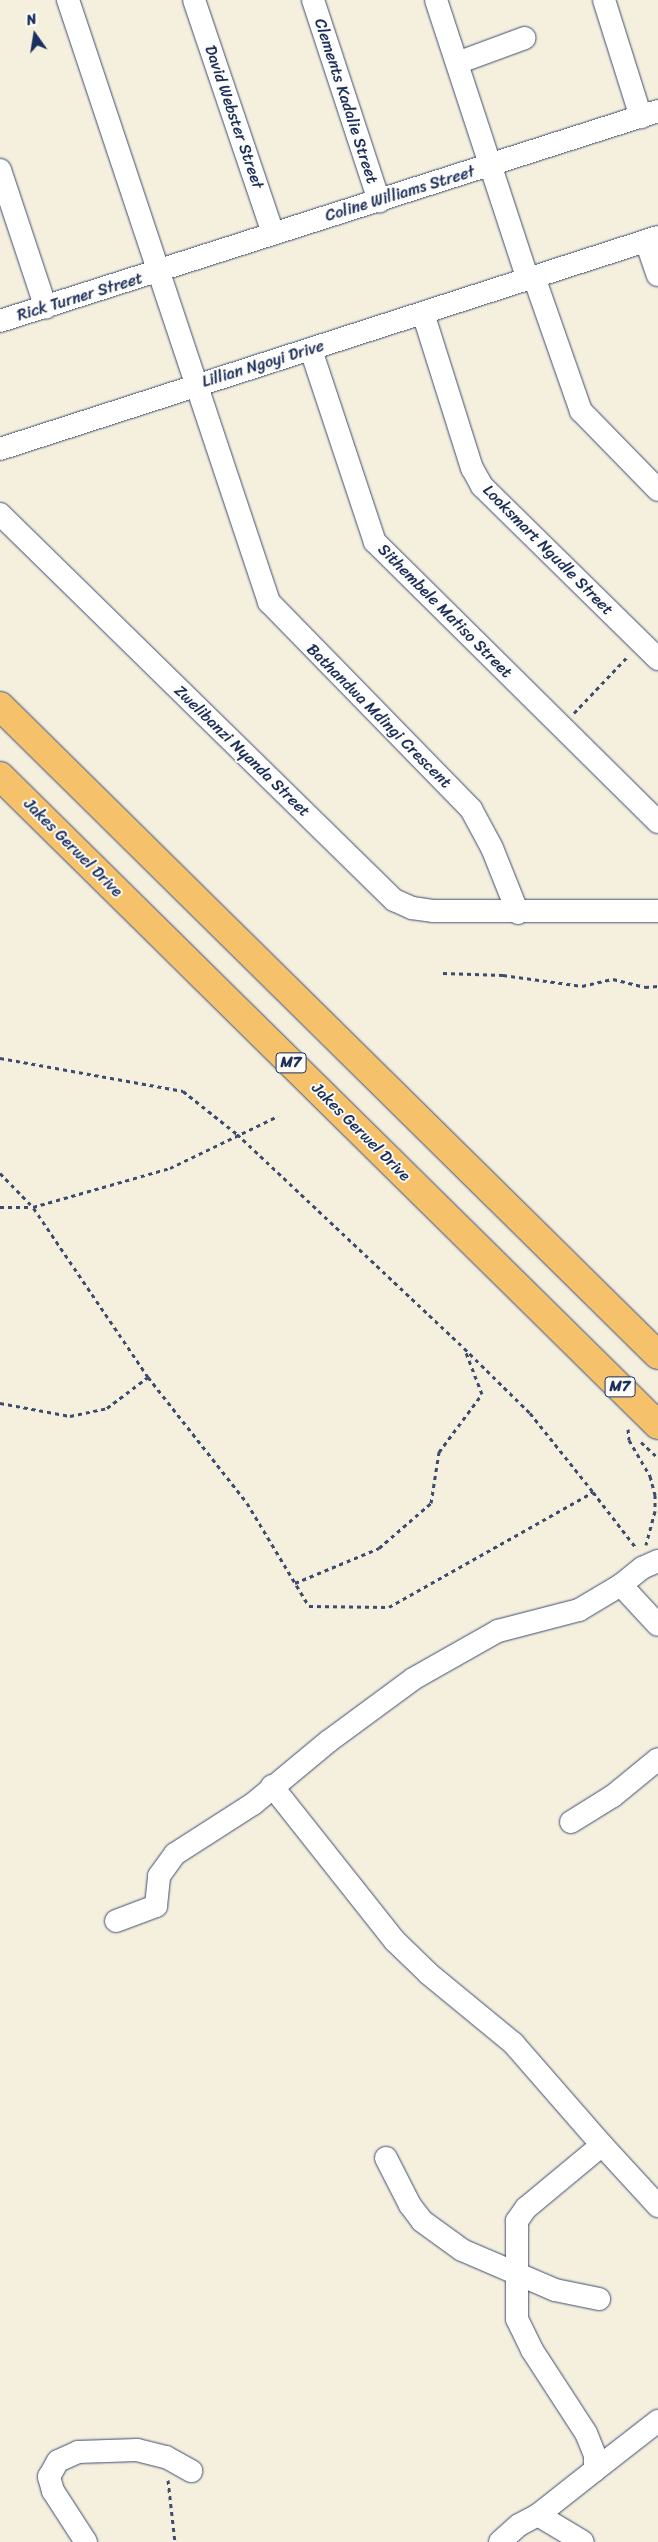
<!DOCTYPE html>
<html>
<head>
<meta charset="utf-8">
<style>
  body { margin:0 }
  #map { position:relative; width:658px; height:2542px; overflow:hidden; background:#f5f0de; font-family:Sriracha,sans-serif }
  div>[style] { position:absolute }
  .path>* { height:3px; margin-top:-1.5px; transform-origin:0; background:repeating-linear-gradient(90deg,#3c4c71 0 4px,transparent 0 8px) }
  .roads { filter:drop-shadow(0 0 1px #3c4c71) drop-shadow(0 0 1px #3c4c71) }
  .minor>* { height:22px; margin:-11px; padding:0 11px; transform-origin:11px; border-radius:11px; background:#fff }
  .highway>* { height:28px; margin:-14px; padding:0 14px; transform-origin:14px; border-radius:14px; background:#f5c16b }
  span { translate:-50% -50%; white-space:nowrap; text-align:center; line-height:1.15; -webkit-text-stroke:4px #fdfcf7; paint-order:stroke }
  .shield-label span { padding:1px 4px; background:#fdfcf7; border:1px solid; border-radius:4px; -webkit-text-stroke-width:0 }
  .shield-label { font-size:15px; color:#1b2f5e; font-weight:700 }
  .street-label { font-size:16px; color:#1b2f5e }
  .north { position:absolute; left:10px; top:10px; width:50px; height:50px; -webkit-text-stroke:4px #fdfcf7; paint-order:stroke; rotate:347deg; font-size:14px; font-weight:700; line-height:20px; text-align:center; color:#1b2f5e }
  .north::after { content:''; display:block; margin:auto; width:18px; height:22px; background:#1b2f5e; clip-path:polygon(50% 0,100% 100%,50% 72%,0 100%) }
</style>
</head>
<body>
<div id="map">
  <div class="path">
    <i style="left:574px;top:713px;width:79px;rotate:-46.5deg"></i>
    <i style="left:443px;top:973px;width:60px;rotate:1.9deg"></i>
    <i style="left:503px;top:975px;width:80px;rotate:7.9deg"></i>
    <i style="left:582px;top:986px;width:32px;rotate:-13deg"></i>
    <i style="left:613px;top:979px;width:33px;rotate:14deg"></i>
    <i style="left:645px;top:987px;width:13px;rotate:-4deg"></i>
    <i style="left:0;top:1058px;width:186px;rotate:10.2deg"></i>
    <i style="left:183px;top:1091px;width:69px;rotate:38.5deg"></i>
    <i style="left:237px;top:1134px;width:312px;rotate:43.3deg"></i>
    <i style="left:464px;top:1348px;width:93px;rotate:44.6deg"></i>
    <i style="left:530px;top:1413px;width:101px;rotate:51.4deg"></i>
    <i style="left:0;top:1173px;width:47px;rotate:45.9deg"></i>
    <i style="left:0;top:1207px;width:32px"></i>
    <i style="left:148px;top:1377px;width:160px;rotate:51.8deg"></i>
    <i style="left:247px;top:1503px;width:120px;rotate:59deg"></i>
    <i style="left:309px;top:1606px;width:80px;rotate:0.7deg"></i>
    <i style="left:389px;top:1607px;width:234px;rotate:-29.4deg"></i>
    <i style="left:593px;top:1492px;width:72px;rotate:52.3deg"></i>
    <i style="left:0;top:1403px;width:71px;rotate:10.5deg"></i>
    <i style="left:70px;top:1416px;width:38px;rotate:-12deg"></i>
    <i style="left:107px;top:1408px;width:51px;rotate:-37.1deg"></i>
    <i style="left:148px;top:1377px;width:205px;rotate:-124.1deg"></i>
    <i style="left:33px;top:1207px;width:142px;rotate:-15.9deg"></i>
    <i style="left:170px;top:1168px;width:120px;rotate:-25.7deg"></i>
    <i style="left:628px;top:1429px;width:11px;rotate:85deg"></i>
    <i style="left:629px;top:1440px;width:42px;rotate:59.7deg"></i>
    <i style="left:650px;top:1476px;width:20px;rotate:75deg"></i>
    <i style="left:655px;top:1495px;width:16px;rotate:90deg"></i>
    <i style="left:655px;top:1511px;width:35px;rotate:105deg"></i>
    <i style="left:641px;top:1442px;width:23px;rotate:43deg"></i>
    <i style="left:295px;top:1583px;width:91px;rotate:-22.6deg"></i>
    <i style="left:379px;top:1548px;width:69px;rotate:-40.9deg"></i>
    <i style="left:431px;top:1503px;width:52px;rotate:-81.1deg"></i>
    <i style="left:439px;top:1452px;width:72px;rotate:-53.4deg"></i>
    <i style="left:482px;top:1394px;width:47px;rotate:-111.1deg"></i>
    <i style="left:168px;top:2480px;width:62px;rotate:83.6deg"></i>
  </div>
  <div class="roads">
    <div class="minor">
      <i style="left:68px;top:0;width:635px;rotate:71.54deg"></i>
      <i style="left:269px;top:602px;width:289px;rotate:45.7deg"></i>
      <i style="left:471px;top:809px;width:44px;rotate:61.7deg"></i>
      <i style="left:492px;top:848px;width:70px;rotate:68.2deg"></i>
      <i style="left:194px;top:0;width:246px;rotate:71.3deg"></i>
      <i style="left:313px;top:0;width:212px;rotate:71.8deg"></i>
      <i style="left:436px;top:0;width:294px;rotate:71.8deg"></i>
      <i style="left:604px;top:0;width:123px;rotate:72.5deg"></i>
      <i style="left:457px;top:63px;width:72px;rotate:-20.2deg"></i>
      <i style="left:0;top:170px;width:145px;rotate:71.6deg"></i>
      <i style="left:646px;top:241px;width:36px;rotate:71deg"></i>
      <i style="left:534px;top:277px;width:142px;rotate:70.7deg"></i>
      <i style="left:581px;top:411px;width:110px;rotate:45.7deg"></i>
      <i style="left:423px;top:313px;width:163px;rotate:72.5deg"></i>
      <i style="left:472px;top:468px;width:21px;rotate:61deg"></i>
      <i style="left:482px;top:486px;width:247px;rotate:44.5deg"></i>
      <i style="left:0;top:321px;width:691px;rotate:-17.7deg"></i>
      <i style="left:311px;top:350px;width:202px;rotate:71.6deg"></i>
      <i style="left:375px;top:542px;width:398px;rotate:44.7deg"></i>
      <i style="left:0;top:449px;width:691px;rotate:-17.86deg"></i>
      <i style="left:0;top:514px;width:552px;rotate:44.41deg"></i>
      <i style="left:394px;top:900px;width:20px;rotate:24deg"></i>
      <i style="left:412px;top:908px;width:22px;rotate:8deg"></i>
      <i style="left:434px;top:911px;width:224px"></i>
      <i style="left:621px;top:1585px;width:54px;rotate:47.2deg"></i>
      <i style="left:272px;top:1786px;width:198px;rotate:51.6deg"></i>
      <i style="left:395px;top:1941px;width:47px;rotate:44.1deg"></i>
      <i style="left:429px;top:1974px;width:109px;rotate:39.4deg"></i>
      <i style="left:513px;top:2043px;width:135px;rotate:48.9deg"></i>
      <i style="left:602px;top:2145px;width:99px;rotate:140.3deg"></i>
      <i style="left:526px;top:2208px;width:16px;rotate:125deg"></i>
      <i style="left:517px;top:2221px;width:98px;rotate:90deg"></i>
      <i style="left:517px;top:2319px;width:34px;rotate:64deg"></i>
      <i style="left:532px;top:2350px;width:99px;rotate:57deg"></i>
      <i style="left:586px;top:2433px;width:24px;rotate:68deg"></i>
      <i style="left:595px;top:2455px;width:15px;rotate:90deg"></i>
      <i style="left:595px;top:2470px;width:73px;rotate:141.7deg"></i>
      <i style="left:571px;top:1822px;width:49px;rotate:-31.8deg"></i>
      <i style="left:613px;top:1796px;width:58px;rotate:-39.4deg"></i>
      <i style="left:116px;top:1921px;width:43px;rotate:-20.6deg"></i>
      <i style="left:156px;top:1906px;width:30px;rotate:-84deg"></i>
      <i style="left:159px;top:1876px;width:27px;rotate:-54deg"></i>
      <i style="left:175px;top:1854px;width:93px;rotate:-32.7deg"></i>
      <i style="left:253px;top:1804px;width:99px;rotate:-39.7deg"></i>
      <i style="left:329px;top:1741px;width:104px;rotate:-36.4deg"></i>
      <i style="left:413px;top:1679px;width:98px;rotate:-29.5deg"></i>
      <i style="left:498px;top:1631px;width:84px;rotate:-14.5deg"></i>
      <i style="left:579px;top:1610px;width:49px;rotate:-30.8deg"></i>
      <i style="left:621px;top:1585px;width:27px;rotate:-39deg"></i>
      <i style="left:642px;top:1568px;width:17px;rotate:-24deg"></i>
      <i style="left:602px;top:2145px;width:83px;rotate:47.4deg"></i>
      <i style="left:386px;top:2158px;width:53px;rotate:62.9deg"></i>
      <i style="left:410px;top:2205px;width:20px;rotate:53deg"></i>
      <i style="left:422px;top:2221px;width:49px;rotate:35.9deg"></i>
      <i style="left:462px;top:2250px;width:101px;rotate:23.3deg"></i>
      <i style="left:555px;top:2290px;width:45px;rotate:11.6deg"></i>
      <i style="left:595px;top:2470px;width:80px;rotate:-37.9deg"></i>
      <i style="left:86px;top:2542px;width:61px;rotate:-122.9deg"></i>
      <i style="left:53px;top:2491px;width:15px;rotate:-106deg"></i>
      <i style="left:49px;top:2477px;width:18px;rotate:-61deg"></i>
      <i style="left:58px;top:2461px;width:22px;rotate:-24deg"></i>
      <i style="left:78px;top:2452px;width:59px;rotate:-1.9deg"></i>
      <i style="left:137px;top:2450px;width:30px;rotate:14deg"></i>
      <i style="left:166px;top:2457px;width:29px;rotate:29deg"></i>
      <i style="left:500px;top:2542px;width:25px;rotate:-42deg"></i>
      <i style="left:519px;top:2525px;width:21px;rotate:-28deg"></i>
      <i style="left:538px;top:2515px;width:52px;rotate:31deg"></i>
    </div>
    <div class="highway">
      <i style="left:0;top:706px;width:924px;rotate:44.61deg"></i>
      <i style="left:0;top:776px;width:924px;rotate:44.61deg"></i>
    </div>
  </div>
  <div class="shield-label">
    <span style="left:291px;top:1063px">M7</span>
    <span style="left:620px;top:1387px">M7</span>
  </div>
  <div class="street-label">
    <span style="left:346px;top:101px;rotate:72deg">Clements Kadalie Street</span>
    <span style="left:234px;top:117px;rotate:71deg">David Webster Street</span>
    <span style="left:400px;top:194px;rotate:-17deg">Coline Williams Street</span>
    <span style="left:80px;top:297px;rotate:-17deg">Rick Turner Street</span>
    <span style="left:263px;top:364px;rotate:-17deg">Lillian Ngoyi Drive</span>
    <span style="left:548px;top:550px;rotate:45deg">Looksmart Ngudle Street</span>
    <span style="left:445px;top:611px;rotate:45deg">Sithembele Matiso Street</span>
    <span style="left:379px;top:716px;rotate:45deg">Bathandwa Mdingi Crescent</span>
    <span style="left:242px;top:751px;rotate:44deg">Zwelibanzi Nyanda Street</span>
    <span style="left:73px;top:848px;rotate:45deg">Jakes Gerwel Drive</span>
    <span style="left:361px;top:1132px;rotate:45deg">Jakes Gerwel Drive</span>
  </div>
  <div class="north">N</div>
</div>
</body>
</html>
